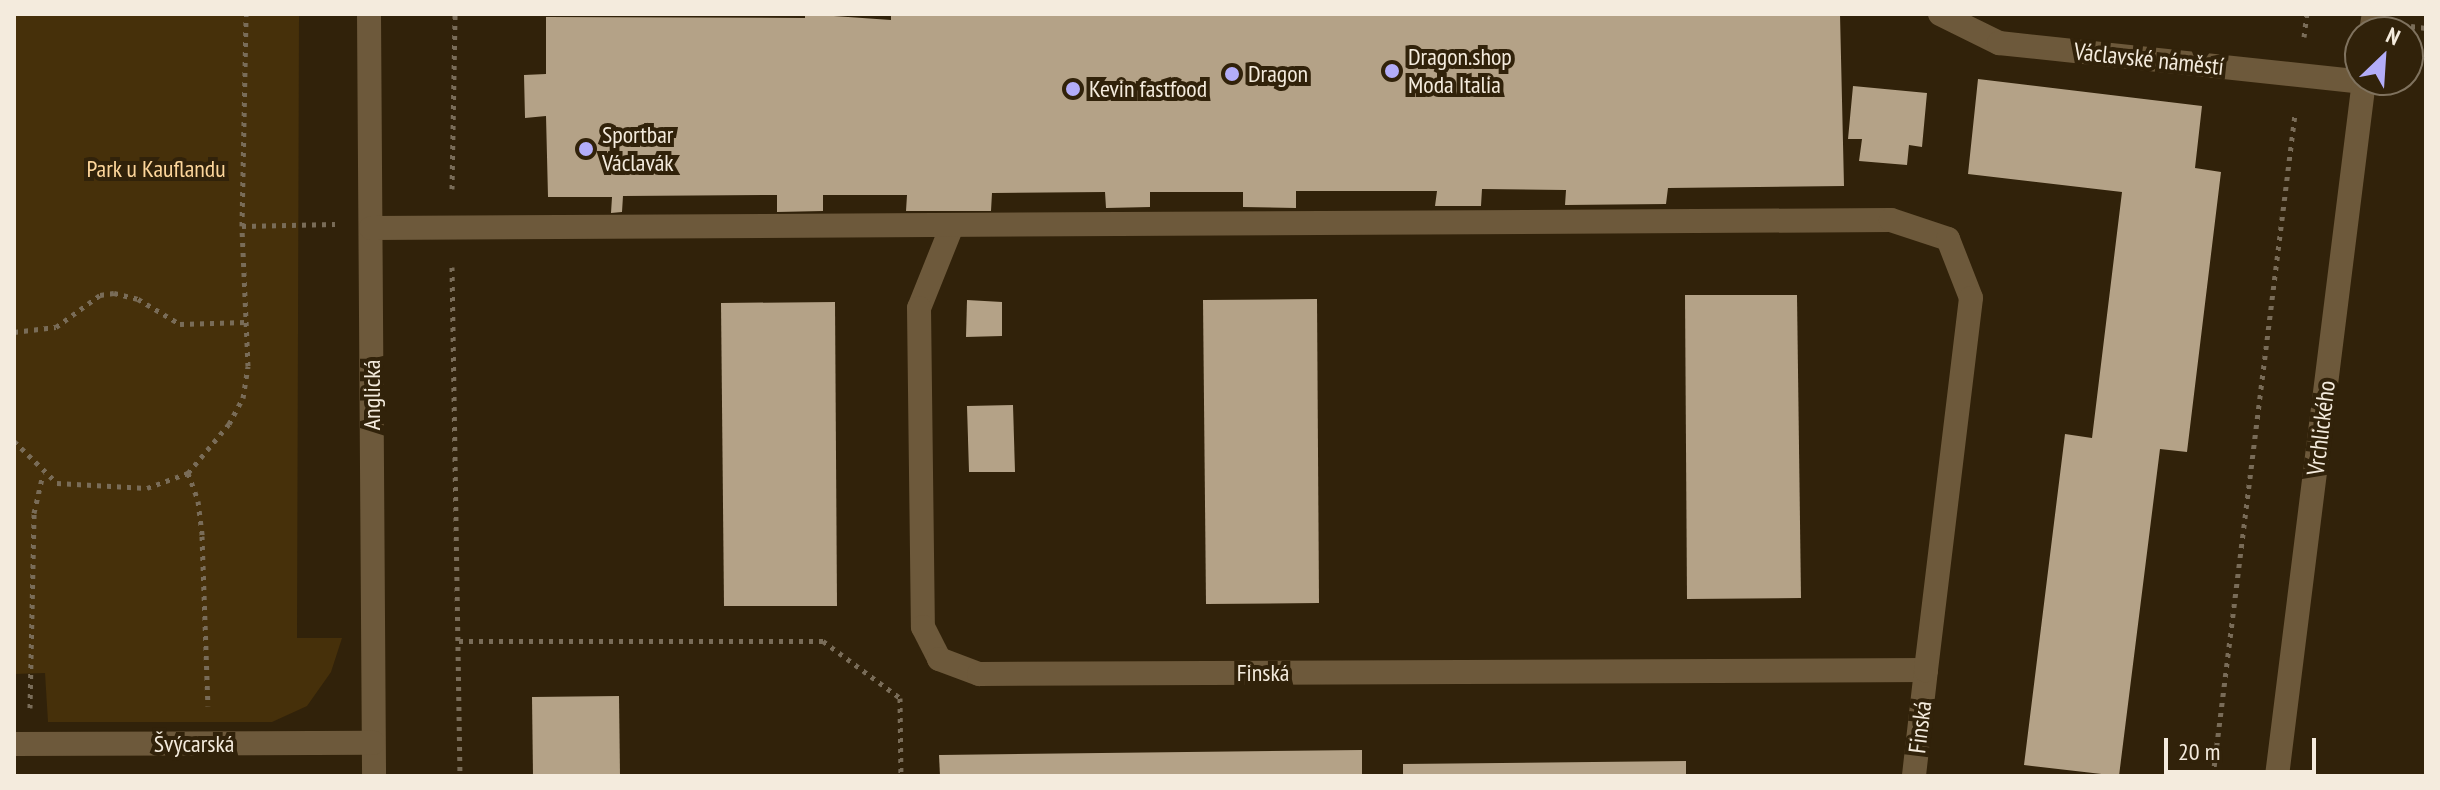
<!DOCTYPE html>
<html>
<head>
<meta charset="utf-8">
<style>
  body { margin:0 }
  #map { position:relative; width:2440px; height:790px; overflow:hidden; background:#31220a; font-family:"PT Sans Narrow",sans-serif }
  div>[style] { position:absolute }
  .green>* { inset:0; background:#46300a }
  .building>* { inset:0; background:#b4a287 }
  .path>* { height:5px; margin-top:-2.5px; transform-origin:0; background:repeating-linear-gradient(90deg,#796c58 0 4px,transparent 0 10px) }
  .minor>* { height:24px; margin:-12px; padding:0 12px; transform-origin:12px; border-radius:12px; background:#6d593b }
  .dots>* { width:22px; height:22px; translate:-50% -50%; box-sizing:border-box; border:4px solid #31220a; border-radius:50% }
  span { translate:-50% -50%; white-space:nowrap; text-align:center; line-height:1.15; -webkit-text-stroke:8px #31220a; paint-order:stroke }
  .poi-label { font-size:24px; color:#f4ebdd }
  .left { translate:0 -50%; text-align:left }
  .street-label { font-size:24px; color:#f4ebdd }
  .park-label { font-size:24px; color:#fdd69b }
  .frame { position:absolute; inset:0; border:16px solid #f4ebdd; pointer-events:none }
  .north { position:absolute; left:2344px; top:16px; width:80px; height:80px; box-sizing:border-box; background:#31220a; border:2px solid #7f725e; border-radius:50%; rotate:25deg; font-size:22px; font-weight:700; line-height:32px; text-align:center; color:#f4ebdd }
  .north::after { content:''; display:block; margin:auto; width:28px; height:36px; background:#b3adf9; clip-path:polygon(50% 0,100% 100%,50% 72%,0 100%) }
  .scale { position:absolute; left:2164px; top:738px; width:152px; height:36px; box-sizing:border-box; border:4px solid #f4ebdd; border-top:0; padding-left:10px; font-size:24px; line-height:28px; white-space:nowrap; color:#f4ebdd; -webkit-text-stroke:6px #31220a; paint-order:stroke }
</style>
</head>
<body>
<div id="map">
  <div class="green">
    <i style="clip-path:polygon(14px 14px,299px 14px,297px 638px,342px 638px,331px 672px,307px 706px,272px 722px,48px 722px,45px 673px,14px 674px)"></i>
  </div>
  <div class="building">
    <i style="clip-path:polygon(805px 14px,891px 20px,891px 14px,1840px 14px,1844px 186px,1668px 188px,1666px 204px,1565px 205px,1566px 190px,1482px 189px,1481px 206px,1435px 206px,1437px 191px,1296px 191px,1296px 208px,1243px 207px,1243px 192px,1150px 192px,1150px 207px,1106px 208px,1105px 192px,992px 193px,991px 211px,906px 211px,907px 195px,823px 195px,823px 211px,777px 212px,777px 195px,623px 196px,622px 212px,611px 213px,612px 197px,548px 197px,546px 116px,525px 118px,524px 75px,546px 74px,546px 17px,805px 18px)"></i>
    <i style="clip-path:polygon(1978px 79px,2202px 106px,2195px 168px,2221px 172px,2187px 452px,2160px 449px,2119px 776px,2024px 765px,2065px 434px,2092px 438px,2122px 192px,1968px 174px)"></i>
    <i style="clip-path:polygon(1853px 86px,1927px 93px,1922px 147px,1909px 145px,1907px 165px,1859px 161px,1862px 139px,1848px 139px)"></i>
    <i style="clip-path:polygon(1685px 295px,1797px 295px,1801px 598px,1687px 599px)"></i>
    <i style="clip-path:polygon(1317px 299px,1319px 603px,1206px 604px,1203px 300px)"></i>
    <i style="clip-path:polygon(967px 300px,1002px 302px,1002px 336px,966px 337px)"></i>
    <i style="clip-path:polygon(835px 302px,837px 606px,724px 606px,721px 303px)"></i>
    <i style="clip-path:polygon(1013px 405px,1015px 472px,969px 472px,967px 406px)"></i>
    <i style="clip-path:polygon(619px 696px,620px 776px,533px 776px,532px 697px)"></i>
    <i style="clip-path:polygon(1362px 750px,1362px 776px,940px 776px,939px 755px)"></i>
    <i style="clip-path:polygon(1686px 761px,1686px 776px,1403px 776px,1403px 764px)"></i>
  </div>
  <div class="path">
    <i style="left:2411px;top:26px;width:15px;rotate:8deg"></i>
    <i style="left:2304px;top:37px;width:23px;rotate:-83deg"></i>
    <i style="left:452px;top:189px;width:175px;rotate:-89deg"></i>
    <i style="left:242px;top:226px;width:93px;rotate:-1.2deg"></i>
    <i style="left:452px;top:267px;width:509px;rotate:89.1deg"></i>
    <i style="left:14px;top:332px;width:42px;rotate:-6.8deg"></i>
    <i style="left:56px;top:327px;width:54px;rotate:-36deg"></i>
    <i style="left:100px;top:295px;width:14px;rotate:-8deg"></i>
    <i style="left:114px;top:293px;width:25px;rotate:14deg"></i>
    <i style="left:138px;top:299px;width:49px;rotate:30.8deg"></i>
    <i style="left:180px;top:324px;width:66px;rotate:-1.7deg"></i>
    <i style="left:14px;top:441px;width:60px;rotate:44.3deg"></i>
    <i style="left:57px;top:483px;width:90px;rotate:3.2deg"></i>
    <i style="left:147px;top:488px;width:44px;rotate:-20.1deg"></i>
    <i style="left:188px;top:473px;width:64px;rotate:-50.1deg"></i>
    <i style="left:229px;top:424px;width:30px;rotate:-62deg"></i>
    <i style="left:243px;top:398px;width:32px;rotate:-81deg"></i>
    <i style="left:248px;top:366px;width:140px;rotate:-92.5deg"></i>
    <i style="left:242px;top:226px;width:212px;rotate:-88.9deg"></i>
    <i style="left:188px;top:473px;width:30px;rotate:70deg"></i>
    <i style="left:198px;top:501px;width:35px;rotate:83deg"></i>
    <i style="left:202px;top:536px;width:170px;rotate:88deg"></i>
    <i style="left:459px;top:641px;width:364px"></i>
    <i style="left:823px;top:641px;width:96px;rotate:36.5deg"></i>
    <i style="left:900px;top:698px;width:78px;rotate:89.3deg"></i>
    <i style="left:30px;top:708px;width:195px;rotate:-88.8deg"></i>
    <i style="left:34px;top:513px;width:40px;rotate:-77deg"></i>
    <i style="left:2213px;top:776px;width:667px;rotate:-82.94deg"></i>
  </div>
  <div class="minor">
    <i style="left:369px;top:14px;width:762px;rotate:89.62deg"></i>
    <i style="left:1940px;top:14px;width:66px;rotate:26.2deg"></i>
    <i style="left:1999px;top:43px;width:367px;rotate:6.1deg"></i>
    <i style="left:2371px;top:32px;width:18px;rotate:-81deg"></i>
    <i style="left:952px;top:226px;width:88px;rotate:111.9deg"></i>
    <i style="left:919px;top:308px;width:319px;rotate:89.3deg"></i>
    <i style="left:923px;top:627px;width:36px;rotate:63deg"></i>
    <i style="left:939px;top:659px;width:43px;rotate:20.6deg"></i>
    <i style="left:979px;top:674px;width:947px;rotate:-0.24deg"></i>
    <i style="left:1926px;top:670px;width:107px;rotate:96.5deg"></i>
    <i style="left:371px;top:228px;width:1520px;rotate:-0.3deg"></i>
    <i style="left:1891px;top:220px;width:60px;rotate:18.4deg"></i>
    <i style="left:1948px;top:239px;width:63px;rotate:68.7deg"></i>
    <i style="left:1971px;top:298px;width:375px;rotate:96.9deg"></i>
    <i style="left:14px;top:744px;width:359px;rotate:-0.2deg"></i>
    <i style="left:2277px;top:776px;width:701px;rotate:-82.87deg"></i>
  </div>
  <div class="dots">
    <i style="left:1392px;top:71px;background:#b3adf9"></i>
    <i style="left:1232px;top:74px;background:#b3adf9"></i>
    <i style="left:1073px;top:89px;background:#b3adf9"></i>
    <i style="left:586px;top:149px;background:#b3adf9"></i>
  </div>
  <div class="poi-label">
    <span class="left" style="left:1408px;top:71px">Dragon.shop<br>Moda Italia</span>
    <span class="left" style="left:1248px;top:74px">Dragon</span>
    <span class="left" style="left:1089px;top:89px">Kevin fastfood</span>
    <span class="left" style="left:602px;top:149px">Sportbar<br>Václavák</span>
  </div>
  <div class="street-label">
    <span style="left:2149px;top:59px;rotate:6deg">Václavské náměstí</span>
    <span style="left:372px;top:395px;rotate:-90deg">Anglická</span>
    <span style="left:2321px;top:428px;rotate:-83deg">Vrchlického</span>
    <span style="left:1263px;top:673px">Finská</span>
    <span style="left:1920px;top:727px;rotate:-83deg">Finská</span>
    <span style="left:194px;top:744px">Švýcarská</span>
  </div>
  <div class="park-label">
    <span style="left:156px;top:169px">Park u Kauflandu</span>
  </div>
  <div class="frame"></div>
  <div class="north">N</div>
  <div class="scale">20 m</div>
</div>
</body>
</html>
